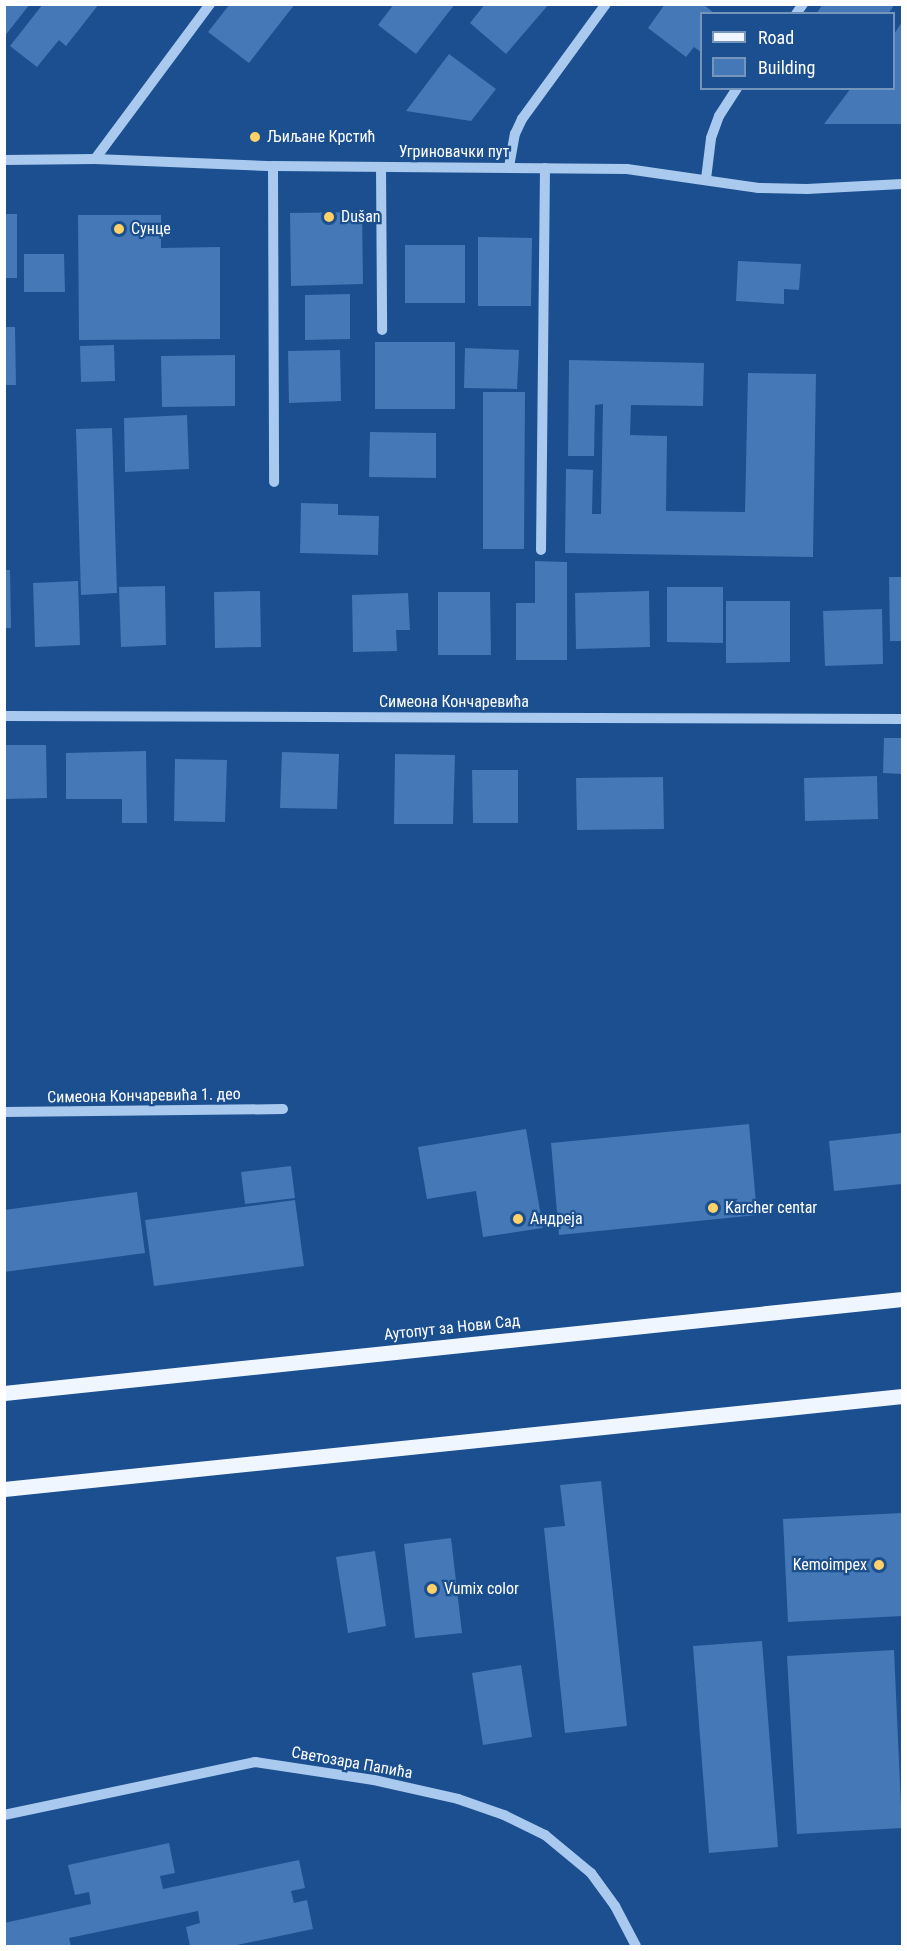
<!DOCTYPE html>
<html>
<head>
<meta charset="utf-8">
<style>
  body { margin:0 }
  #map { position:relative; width:907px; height:1951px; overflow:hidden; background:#1b4f8f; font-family:"Roboto Condensed",sans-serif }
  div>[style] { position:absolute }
  .building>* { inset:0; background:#4478b7 }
  .minor>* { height:10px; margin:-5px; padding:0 5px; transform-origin:5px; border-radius:5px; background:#a9c9ee }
  .major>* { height:15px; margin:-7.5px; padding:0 7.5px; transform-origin:7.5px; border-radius:7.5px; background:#f0f6ff }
  .dots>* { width:16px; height:16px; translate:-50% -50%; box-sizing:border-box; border:3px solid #1b4f8f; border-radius:50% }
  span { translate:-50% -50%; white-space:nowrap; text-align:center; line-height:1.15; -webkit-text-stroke:4.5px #1b4f8f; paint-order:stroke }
  .poi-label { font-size:16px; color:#fff }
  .left { translate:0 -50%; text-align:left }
  .right { translate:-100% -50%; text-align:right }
  .street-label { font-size:16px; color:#fff }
  .frame { position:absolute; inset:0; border:6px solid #fff; pointer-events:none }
  .legend { position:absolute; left:700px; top:12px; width:195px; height:78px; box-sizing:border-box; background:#1b4f8f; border:2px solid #7695bc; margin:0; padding:8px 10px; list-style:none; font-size:18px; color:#fff }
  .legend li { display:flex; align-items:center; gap:12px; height:30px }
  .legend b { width:30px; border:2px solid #7695bc }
</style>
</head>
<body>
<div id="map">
  <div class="building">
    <i style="clip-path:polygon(4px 4px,30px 4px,4px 37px)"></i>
    <i style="clip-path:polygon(43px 4px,99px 4px,66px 46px,59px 40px,37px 67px,10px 46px)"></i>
    <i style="clip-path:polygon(230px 4px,295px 4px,249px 63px,208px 32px)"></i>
    <i style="clip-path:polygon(394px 4px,455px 4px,416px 54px,378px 25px)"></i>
    <i style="clip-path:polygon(485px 4px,549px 4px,506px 54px,470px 23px)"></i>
    <i style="clip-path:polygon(665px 4px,703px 4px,715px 14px,702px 14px,702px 53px,694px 47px,686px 57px,648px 28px)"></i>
    <i style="clip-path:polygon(823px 4px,895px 4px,888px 14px,816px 14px)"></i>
    <i style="clip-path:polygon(902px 22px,902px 124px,824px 124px,851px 88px,894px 88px,894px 34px)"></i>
    <i style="clip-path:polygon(449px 54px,496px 89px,471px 121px,406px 111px)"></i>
    <i style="clip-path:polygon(362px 212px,363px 284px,291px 286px,290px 213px)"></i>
    <i style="clip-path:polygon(4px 214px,17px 214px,17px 278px,4px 278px)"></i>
    <i style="clip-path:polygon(78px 215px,161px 215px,161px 248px,220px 247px,220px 339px,79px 340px)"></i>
    <i style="clip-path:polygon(478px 237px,532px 238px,531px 306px,478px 306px)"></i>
    <i style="clip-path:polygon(405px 245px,465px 245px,465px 303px,405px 303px)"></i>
    <i style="clip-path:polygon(24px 254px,64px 254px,65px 292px,24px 292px)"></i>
    <i style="clip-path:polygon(738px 261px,801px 264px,799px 290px,784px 289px,784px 304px,736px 301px)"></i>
    <i style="clip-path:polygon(350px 294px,350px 339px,305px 340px,305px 295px)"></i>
    <i style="clip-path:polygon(4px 327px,15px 327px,16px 385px,4px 385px)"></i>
    <i style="clip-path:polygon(375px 342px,455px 342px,455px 409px,375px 409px)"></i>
    <i style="clip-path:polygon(114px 345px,115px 381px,81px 382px,80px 346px)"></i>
    <i style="clip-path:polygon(465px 348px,519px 350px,517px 389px,464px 388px)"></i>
    <i style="clip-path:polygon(340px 350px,341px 401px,289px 403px,288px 351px)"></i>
    <i style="clip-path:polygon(235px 355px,235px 406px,162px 407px,161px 356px)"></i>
    <i style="clip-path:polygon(569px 360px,704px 363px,703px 406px,631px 405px,630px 435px,667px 436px,666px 511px,745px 512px,748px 373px,816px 374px,813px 557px,565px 553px,566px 469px,593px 470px,592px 514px,601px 514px,603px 404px,595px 405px,594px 456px,568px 456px)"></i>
    <i style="clip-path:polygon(483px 392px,525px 392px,524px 549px,483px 549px)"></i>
    <i style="clip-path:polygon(187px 415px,189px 469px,125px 472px,124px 418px)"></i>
    <i style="clip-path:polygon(112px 428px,117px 593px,81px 595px,76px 429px)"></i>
    <i style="clip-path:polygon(370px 432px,436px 433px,436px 478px,369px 477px)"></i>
    <i style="clip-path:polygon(301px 503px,338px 504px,338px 515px,379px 516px,378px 555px,300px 553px)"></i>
    <i style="clip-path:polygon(535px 561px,567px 562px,567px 660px,516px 660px,516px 603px,535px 603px)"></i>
    <i style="clip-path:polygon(4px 570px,10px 570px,11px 628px,4px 628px)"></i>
    <i style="clip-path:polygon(889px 577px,902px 577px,902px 641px,890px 641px)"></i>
    <i style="clip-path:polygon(78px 581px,80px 645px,35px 647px,33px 583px)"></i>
    <i style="clip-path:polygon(165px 586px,166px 645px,121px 647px,119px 587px)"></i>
    <i style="clip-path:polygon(667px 587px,723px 587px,723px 643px,667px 642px)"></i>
    <i style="clip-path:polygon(260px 591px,261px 647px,215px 648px,214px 592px)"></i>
    <i style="clip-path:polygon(649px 591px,650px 647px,576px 649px,575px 593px)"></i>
    <i style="clip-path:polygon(438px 592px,490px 592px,491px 655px,438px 655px)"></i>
    <i style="clip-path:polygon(408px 593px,410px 630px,396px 630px,397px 651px,353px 652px,352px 595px)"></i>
    <i style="clip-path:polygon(726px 601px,790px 601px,790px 662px,726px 663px)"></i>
    <i style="clip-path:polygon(882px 609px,883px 664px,825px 666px,823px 611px)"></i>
    <i style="clip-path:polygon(884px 738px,902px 738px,902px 774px,883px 773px)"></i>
    <i style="clip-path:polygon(4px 745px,46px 745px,47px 798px,4px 799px)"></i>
    <i style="clip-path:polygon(146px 751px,147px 823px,122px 823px,122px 799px,66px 799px,66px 753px)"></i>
    <i style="clip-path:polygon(282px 752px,339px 754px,337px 809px,280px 808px)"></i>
    <i style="clip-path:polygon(395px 754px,455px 755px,453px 824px,394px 824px)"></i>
    <i style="clip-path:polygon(175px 759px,227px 760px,225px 822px,174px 821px)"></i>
    <i style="clip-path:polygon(472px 770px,518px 770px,518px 823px,473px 823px)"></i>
    <i style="clip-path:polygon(877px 776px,878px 819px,805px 821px,804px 778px)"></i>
    <i style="clip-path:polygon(663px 777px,664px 829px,577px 830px,576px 778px)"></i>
    <i style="clip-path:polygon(749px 1124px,757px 1215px,559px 1235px,551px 1143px)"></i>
    <i style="clip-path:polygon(526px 1129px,543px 1228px,483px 1237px,476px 1191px,427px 1199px,418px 1147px)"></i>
    <i style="clip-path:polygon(902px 1133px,902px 1184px,834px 1191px,829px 1141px)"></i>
    <i style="clip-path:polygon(291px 1166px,295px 1198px,245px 1204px,241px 1172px)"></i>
    <i style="clip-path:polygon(137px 1192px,145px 1253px,4px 1272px,4px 1210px)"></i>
    <i style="clip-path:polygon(295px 1200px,304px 1266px,154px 1286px,145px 1220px)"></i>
    <i style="clip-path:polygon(601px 1481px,627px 1726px,565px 1733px,544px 1528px,565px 1526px,560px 1485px)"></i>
    <i style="clip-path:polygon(902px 1513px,902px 1616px,788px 1622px,783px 1519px)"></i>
    <i style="clip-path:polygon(451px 1538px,462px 1633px,415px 1638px,404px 1544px)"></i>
    <i style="clip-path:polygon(375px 1551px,386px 1626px,348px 1633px,336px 1557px)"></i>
    <i style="clip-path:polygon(762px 1641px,778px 1847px,709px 1853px,693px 1646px)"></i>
    <i style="clip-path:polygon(894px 1650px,902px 1828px,797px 1834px,787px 1656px)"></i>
    <i style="clip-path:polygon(521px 1665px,532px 1737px,483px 1745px,472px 1673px)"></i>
    <i style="clip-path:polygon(169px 1843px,175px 1873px,160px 1876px,163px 1889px,299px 1860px,305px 1888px,291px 1891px,294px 1903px,307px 1900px,313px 1929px,232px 1946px,190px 1946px,186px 1927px,200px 1923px,198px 1911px,69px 1938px,71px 1946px,4px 1946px,4px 1923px,91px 1904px,89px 1892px,75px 1895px,68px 1865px)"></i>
  </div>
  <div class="minor">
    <i style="left:796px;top:14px;width:12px;rotate:-55deg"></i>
    <i style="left:95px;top:159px;width:193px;rotate:-53.4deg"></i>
    <i style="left:4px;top:160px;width:91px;rotate:-0.6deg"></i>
    <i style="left:95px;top:159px;width:178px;rotate:2.3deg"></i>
    <i style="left:273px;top:166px;width:354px;rotate:0.5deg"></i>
    <i style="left:627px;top:169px;width:133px;rotate:8.2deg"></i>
    <i style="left:759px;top:188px;width:48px;rotate:1.2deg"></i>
    <i style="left:807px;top:189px;width:95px;rotate:-3deg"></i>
    <i style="left:273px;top:166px;width:316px;rotate:89.8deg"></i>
    <i style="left:381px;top:167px;width:163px;rotate:89.6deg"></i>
    <i style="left:509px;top:167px;width:34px;rotate:-80deg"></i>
    <i style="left:515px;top:134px;width:17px;rotate:-65deg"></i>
    <i style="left:522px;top:119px;width:142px;rotate:-53.9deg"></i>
    <i style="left:706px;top:179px;width:41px;rotate:-83deg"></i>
    <i style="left:711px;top:138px;width:23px;rotate:-70deg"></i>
    <i style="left:719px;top:116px;width:33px;rotate:-57deg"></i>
    <i style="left:541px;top:550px;width:382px;rotate:-89.4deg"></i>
    <i style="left:4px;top:716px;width:898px;rotate:0.19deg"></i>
    <i style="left:4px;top:1112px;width:279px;rotate:-0.6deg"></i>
    <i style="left:4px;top:1815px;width:257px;rotate:-11.9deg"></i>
    <i style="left:255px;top:1762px;width:120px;rotate:8.6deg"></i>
    <i style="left:374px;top:1780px;width:86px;rotate:12.7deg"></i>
    <i style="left:458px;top:1799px;width:49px;rotate:19.2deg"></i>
    <i style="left:504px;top:1815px;width:46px;rotate:26deg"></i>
    <i style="left:545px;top:1835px;width:60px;rotate:39.6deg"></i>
    <i style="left:591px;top:1873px;width:41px;rotate:54deg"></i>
    <i style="left:615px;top:1906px;width:45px;rotate:62.3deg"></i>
  </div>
  <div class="major">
    <i style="left:4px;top:1393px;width:903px;rotate:-5.98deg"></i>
    <i style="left:4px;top:1489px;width:903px;rotate:-5.91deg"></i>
  </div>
  <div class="dots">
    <i style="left:255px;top:137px;background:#ffd166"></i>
    <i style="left:329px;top:217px;background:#ffd166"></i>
    <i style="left:119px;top:229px;background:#ffd166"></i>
    <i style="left:713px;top:1208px;background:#ffd166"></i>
    <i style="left:518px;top:1219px;background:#ffd166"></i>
    <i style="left:879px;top:1565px;background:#ffd166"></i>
    <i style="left:432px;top:1589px;background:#ffd166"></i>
  </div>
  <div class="poi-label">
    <span class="left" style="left:267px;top:137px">Љиљане Крстић</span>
    <span class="left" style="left:341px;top:217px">Dušan</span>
    <span class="left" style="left:131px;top:229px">Сунце</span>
    <span class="left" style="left:725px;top:1208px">Karcher centar</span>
    <span class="left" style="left:530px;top:1219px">Андреја</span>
    <span class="right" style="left:867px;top:1565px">Kemoimpex</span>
    <span class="left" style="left:444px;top:1589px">Vumix color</span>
  </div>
  <div class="street-label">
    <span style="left:454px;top:152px">Угриновачки пут</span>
    <span style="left:454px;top:702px">Симеона Кончаревића</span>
    <span style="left:144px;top:1096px;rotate:-1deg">Симеона Кончаревића 1. део</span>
    <span style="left:452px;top:1328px;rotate:-6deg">Аутопут за Нови Сад</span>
    <span style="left:352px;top:1763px;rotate:10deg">Светозара Папића</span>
  </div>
  <div class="frame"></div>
  <ul class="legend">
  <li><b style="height:8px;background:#f0f6ff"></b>Road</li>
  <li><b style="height:16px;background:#4478b7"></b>Building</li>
  </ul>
</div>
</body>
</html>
